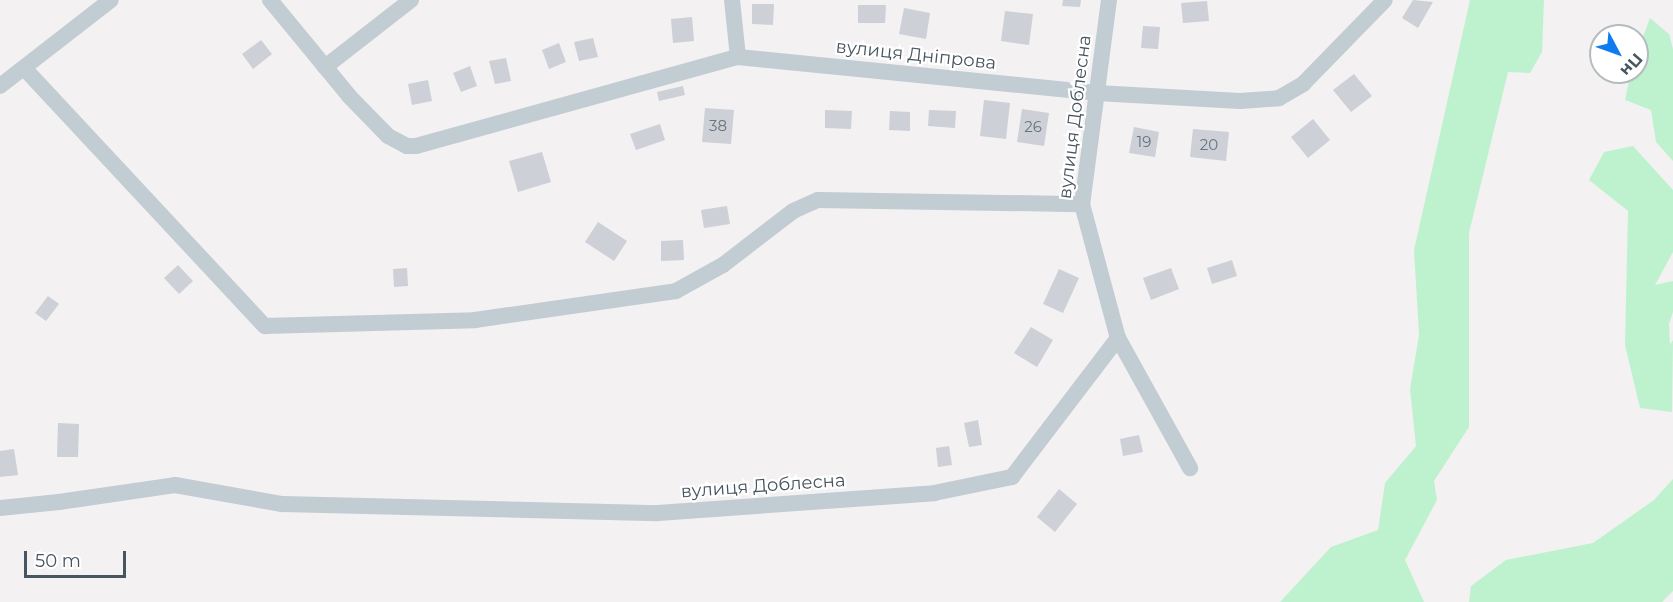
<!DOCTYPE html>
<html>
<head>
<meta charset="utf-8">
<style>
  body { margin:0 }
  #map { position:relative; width:1673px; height:602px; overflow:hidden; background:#f3f1f1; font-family:Montserrat,sans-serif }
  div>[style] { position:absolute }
  .green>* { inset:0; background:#bef2cf }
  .building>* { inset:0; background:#cdd0d6 }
  .minor>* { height:16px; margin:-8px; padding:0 8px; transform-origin:8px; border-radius:8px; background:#c1ccd3 }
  span { translate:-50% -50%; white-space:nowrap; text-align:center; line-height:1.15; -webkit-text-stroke:4.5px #fff; paint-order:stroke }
  .number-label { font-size:15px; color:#68747e }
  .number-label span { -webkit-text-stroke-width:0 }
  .street-label { font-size:18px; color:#475560 }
  .north { position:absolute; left:1589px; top:24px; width:60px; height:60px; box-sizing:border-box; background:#fff; border:2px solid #b5bbbf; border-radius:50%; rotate:131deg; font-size:16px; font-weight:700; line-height:24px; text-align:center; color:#475560 }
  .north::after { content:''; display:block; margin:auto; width:21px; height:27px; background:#0e7cf0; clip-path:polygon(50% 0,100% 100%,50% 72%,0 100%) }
  .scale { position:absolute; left:24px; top:551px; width:102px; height:27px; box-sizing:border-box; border:3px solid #475560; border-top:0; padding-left:8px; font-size:18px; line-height:21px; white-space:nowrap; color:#475560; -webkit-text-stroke:4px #fff; paint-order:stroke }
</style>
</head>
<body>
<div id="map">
  <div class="green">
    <i style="clip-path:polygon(1470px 0,1544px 0,1542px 52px,1530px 73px,1508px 72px,1469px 233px,1469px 427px,1434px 481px,1437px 500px,1405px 560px,1424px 602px,1280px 602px,1331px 547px,1378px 530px,1385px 483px,1416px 446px,1410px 389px,1419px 335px,1414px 250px)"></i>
    <i style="clip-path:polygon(1650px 18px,1669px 34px,1673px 49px,1673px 161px,1656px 142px,1651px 110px,1625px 100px,1631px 72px,1637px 72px,1637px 53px)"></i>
    <i style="clip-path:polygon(1633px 146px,1673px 190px,1673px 252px,1655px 285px,1673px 281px,1673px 312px,1669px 324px,1670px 345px,1673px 340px,1672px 412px,1640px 408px,1625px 345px,1628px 211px,1589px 180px,1604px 152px)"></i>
    <i style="clip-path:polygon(1673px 479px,1673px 591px,1662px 602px,1469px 602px,1471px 586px,1506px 560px,1593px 543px,1654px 500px)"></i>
  </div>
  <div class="building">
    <i style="clip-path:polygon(1063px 0,1081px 0,1080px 7px,1062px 6px)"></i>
    <i style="clip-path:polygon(1413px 0,1433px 2px,1418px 28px,1402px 18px)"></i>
    <i style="clip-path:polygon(1207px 1px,1209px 21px,1183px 23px,1181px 3px)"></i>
    <i style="clip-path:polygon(752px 4px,774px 4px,773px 25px,752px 24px)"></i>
    <i style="clip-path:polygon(858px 5px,886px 5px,885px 23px,858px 23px)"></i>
    <i style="clip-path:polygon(904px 8px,930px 13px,926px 39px,899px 34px)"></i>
    <i style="clip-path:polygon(1005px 11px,1033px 14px,1029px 45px,1001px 41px)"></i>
    <i style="clip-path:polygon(692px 17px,694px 41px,673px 43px,671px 19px)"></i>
    <i style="clip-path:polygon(1143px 26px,1160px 27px,1158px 49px,1141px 48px)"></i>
    <i style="clip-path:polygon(593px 38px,598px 57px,579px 61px,574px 42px)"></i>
    <i style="clip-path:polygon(261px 40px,272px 54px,253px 69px,242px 54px)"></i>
    <i style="clip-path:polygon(559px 43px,566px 62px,549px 69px,542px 50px)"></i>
    <i style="clip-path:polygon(506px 58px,511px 81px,495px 84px,489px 61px)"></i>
    <i style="clip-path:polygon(470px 66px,477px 86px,461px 92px,453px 73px)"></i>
    <i style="clip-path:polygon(1354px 74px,1372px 96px,1351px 112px,1333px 90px)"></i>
    <i style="clip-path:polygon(428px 80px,432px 101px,412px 105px,408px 84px)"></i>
    <i style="clip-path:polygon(683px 86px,685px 95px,659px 101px,657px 92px)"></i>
    <i style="clip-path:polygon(984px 100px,1010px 103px,1006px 139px,980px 136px)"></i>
    <i style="clip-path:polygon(705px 108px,734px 110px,731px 144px,702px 142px)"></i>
    <i style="clip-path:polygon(1022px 109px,1049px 113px,1044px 146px,1017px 142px)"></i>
    <i style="clip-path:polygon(825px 110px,852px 111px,851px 129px,825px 128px)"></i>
    <i style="clip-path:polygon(929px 110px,956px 111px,955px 128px,928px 126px)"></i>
    <i style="clip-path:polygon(890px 111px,910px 112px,910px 131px,889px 130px)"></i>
    <i style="clip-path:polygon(1313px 119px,1330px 140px,1308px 158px,1291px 137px)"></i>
    <i style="clip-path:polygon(660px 124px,665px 140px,636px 150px,630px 134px)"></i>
    <i style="clip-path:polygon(1134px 127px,1159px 132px,1155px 157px,1129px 153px)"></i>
    <i style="clip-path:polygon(1193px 129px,1229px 132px,1226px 161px,1190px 157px)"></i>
    <i style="clip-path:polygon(542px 152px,551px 182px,518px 192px,509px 161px)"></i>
    <i style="clip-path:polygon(727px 206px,730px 224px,704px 228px,701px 210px)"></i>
    <i style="clip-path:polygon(598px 222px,627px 241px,614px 261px,585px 242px)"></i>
    <i style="clip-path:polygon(683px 240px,684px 260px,661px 261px,661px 241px)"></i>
    <i style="clip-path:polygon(1232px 260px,1237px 276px,1212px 284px,1207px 268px)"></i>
    <i style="clip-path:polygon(178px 265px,193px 281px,179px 294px,164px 278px)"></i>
    <i style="clip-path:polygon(407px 268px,408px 286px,394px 287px,393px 269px)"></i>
    <i style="clip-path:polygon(1171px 268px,1179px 289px,1151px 300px,1143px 278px)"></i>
    <i style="clip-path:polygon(1059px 269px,1079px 278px,1063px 313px,1043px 304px)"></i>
    <i style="clip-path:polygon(48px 296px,59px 304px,46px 321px,35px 313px)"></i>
    <i style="clip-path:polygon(1031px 327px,1053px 340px,1037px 367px,1014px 353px)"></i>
    <i style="clip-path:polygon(978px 420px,982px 445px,969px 447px,964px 423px)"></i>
    <i style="clip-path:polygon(58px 423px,79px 424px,78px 457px,57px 457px)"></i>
    <i style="clip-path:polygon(1139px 435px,1143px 452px,1123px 456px,1120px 439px)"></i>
    <i style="clip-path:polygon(949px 446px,952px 465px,938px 467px,936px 448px)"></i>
    <i style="clip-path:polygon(14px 449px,18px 475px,0 477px,0 451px)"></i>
    <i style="clip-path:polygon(1059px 489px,1077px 504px,1055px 532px,1037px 517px)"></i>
  </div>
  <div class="minor">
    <i style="left:270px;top:0;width:124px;rotate:50.5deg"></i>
    <i style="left:349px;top:96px;width:56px;rotate:45.7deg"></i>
    <i style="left:388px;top:136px;width:21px;rotate:28deg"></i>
    <i style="left:407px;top:146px;width:9px"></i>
    <i style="left:416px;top:146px;width:334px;rotate:-15.5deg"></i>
    <i style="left:738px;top:57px;width:361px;rotate:5.7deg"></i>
    <i style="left:1097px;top:93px;width:143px;rotate:3.2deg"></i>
    <i style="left:1240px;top:101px;width:39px;rotate:-4deg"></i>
    <i style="left:1279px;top:98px;width:28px;rotate:-30deg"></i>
    <i style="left:1303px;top:84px;width:117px;rotate:-45.7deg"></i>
    <i style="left:732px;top:0;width:57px;rotate:84deg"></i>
    <i style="left:1109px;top:0;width:206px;rotate:97.5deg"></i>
    <i style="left:1082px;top:204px;width:139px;rotate:75deg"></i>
    <i style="left:1118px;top:338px;width:149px;rotate:61deg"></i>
    <i style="left:325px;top:67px;width:109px;rotate:-37.9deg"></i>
    <i style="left:24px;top:68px;width:353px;rotate:47deg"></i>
    <i style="left:265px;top:326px;width:210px;rotate:-1.6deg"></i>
    <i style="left:475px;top:320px;width:203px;rotate:-8.2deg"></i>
    <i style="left:676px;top:291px;width:54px;rotate:-29deg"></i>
    <i style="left:723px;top:265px;width:88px;rotate:-37.6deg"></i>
    <i style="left:793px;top:211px;width:27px;rotate:-24deg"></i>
    <i style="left:818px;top:200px;width:264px;rotate:0.9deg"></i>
    <i style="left:0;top:86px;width:140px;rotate:-37.8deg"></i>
    <i style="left:0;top:508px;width:59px;rotate:-5.8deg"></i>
    <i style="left:59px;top:502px;width:117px;rotate:-8.3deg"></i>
    <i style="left:175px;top:485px;width:109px;rotate:10.1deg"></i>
    <i style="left:282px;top:504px;width:376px;rotate:1.4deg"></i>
    <i style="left:658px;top:513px;width:277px;rotate:-4.1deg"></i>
    <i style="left:934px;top:493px;width:80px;rotate:-11.6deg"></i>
    <i style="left:1012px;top:477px;width:175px;rotate:-52.7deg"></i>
  </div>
  <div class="number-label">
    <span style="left:718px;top:126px">38</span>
    <span style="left:1033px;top:127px">26</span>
    <span style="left:1144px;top:142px">19</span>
    <span style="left:1209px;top:145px">20</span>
  </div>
  <div class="street-label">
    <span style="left:916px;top:55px;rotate:6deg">вулиця Дніпрова</span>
    <span style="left:1075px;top:117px;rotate:-83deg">вулиця Доблесна</span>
    <span style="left:763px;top:486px;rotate:-4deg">вулиця Доблесна</span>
  </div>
  <div class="north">Пн</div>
  <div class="scale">50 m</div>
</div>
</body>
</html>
